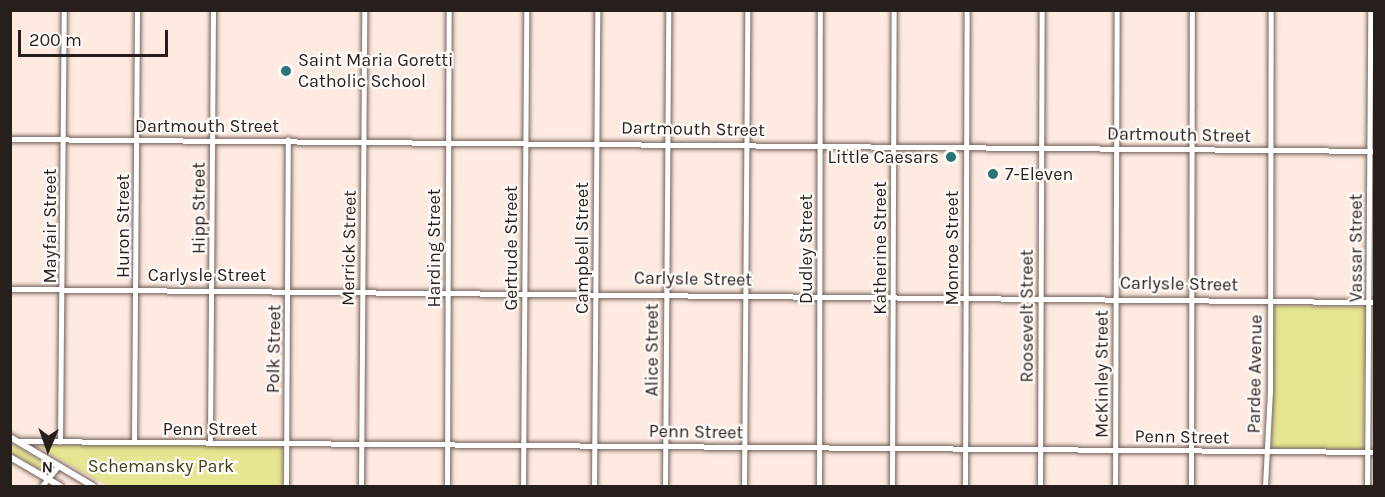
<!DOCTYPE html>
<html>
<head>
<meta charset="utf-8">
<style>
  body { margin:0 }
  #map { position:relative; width:1385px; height:497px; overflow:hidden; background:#feeae0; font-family:Karla,sans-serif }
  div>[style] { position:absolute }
  .green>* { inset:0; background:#e6e591 }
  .roads { filter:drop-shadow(0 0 2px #706057) drop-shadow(0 0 2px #706057) }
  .minor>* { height:4.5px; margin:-2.25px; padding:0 2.25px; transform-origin:2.25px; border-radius:2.25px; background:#fff }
  .tertiary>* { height:5px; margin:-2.5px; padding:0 2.5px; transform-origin:2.5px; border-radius:2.5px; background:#fff }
  .secondary>* { height:6px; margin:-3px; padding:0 3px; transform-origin:3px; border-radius:3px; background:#fff }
  .dots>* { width:16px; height:16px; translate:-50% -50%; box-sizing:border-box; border:3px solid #fffbf9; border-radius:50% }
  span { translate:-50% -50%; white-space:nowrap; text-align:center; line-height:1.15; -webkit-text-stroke:4.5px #fffbf9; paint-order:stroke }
  .poi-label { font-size:18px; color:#261f1b }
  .left { translate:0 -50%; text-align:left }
  .right { translate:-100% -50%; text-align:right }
  .street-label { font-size:18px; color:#261f1b }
  .park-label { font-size:18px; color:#413f16 }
  .frame { position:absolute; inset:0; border:12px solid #261f1b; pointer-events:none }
  .north { position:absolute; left:18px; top:419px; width:60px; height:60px; -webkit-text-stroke:4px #fffbf9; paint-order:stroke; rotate:182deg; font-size:16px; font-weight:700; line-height:24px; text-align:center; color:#261f1b }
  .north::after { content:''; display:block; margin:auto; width:21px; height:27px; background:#261f1b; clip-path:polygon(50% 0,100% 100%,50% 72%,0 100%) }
  .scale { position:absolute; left:18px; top:30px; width:150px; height:27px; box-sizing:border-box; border:3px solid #261f1b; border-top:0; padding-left:8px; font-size:18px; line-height:21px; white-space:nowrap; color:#261f1b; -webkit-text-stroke:4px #fffbf9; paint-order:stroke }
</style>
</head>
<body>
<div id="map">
  <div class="green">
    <i style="clip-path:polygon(1273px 306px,1365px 307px,1363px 449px,1272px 448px)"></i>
    <i style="clip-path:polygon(10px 443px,50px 466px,50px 470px,46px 473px,11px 452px)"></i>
    <i style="clip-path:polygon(43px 445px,282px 446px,282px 486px,107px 486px,40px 448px)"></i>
  </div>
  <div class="roads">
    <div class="minor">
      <i style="left:10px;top:139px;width:1364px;rotate:0.5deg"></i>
      <i style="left:18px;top:441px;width:1356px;rotate:0.46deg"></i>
      <i style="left:60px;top:442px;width:432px;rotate:-89.5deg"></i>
      <i style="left:134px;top:442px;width:432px;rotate:-89.6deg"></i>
      <i style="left:210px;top:442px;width:432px;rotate:-89.6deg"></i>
      <i style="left:42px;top:486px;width:26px;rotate:-51deg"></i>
      <i style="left:286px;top:486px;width:346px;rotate:-89.7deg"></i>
      <i style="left:361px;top:486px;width:476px;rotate:-89.6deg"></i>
      <i style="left:447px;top:486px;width:476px;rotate:-89.8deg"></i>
      <i style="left:523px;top:486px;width:476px;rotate:-89.6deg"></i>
      <i style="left:594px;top:486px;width:476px;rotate:-89.6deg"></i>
      <i style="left:665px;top:486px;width:476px;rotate:-89.6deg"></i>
      <i style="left:744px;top:486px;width:476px;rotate:-89.6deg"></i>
      <i style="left:819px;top:486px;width:476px;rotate:-89.9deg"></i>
      <i style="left:892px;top:486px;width:476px;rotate:-89.8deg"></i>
      <i style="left:1040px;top:486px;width:476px;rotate:-89.8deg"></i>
      <i style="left:1115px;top:486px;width:476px;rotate:-89.8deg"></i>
      <i style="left:1191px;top:486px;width:476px;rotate:-89.9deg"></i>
      <i style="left:1265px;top:486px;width:94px;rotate:-87deg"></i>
      <i style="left:1270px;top:392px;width:382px;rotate:-89.9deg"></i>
      <i style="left:1367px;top:486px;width:476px;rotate:-89.6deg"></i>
    </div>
    <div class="tertiary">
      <i style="left:10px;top:289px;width:1364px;rotate:0.55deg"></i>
      <i style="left:965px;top:486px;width:476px;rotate:-89.8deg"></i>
    </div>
    <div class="secondary">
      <i style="left:10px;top:437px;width:96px;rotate:30.6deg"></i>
      <i style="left:10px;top:457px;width:58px;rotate:30.1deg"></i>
    </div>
  </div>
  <div class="dots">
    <i style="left:286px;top:71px;background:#2a7476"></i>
    <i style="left:951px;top:157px;background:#2a7476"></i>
    <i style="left:993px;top:174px;background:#2a7476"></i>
  </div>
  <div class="poi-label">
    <span class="left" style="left:298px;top:71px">Saint Maria Goretti<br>Catholic School</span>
    <span class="right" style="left:939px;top:157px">Little Caesars</span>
    <span class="left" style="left:1005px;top:174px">7-Eleven</span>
  </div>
  <div class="street-label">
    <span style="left:207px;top:126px">Dartmouth Street</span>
    <span style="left:693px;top:129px;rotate:1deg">Dartmouth Street</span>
    <span style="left:1179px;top:135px;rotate:1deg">Dartmouth Street</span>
    <span style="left:199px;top:208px;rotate:-90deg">Hipp Street</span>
    <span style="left:50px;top:226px;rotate:-90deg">Mayfair Street</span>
    <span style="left:123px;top:226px;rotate:-90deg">Huron Street</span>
    <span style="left:349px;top:248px;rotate:-89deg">Merrick Street</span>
    <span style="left:434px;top:248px;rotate:-90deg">Harding Street</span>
    <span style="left:511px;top:248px;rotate:-90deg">Gertrude Street</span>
    <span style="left:582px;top:248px;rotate:-90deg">Campbell Street</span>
    <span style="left:880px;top:248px;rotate:-90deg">Katherine Street</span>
    <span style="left:952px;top:248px;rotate:-90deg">Monroe Street</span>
    <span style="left:1356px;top:248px;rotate:-90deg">Vassar Street</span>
    <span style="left:806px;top:249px;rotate:-90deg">Dudley Street</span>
    <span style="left:207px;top:275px">Carlysle Street</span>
    <span style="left:693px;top:279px;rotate:1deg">Carlysle Street</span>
    <span style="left:1179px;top:284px;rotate:1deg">Carlysle Street</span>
    <span style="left:1027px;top:316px;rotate:-90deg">Roosevelt Street</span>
    <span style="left:274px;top:349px;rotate:-89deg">Polk Street</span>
    <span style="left:652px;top:350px;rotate:-90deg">Alice Street</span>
    <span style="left:1102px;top:374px;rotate:-90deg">McKinley Street</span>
    <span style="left:1255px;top:374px;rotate:-89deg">Pardee Avenue</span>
    <span style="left:210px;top:429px">Penn Street</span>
    <span style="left:696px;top:432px;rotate:1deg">Penn Street</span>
    <span style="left:1182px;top:437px;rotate:1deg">Penn Street</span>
  </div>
  <div class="park-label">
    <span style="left:161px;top:466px">Schemansky Park</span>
  </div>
  <div class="frame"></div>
  <div class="north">N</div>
  <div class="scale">200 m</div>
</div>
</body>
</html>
